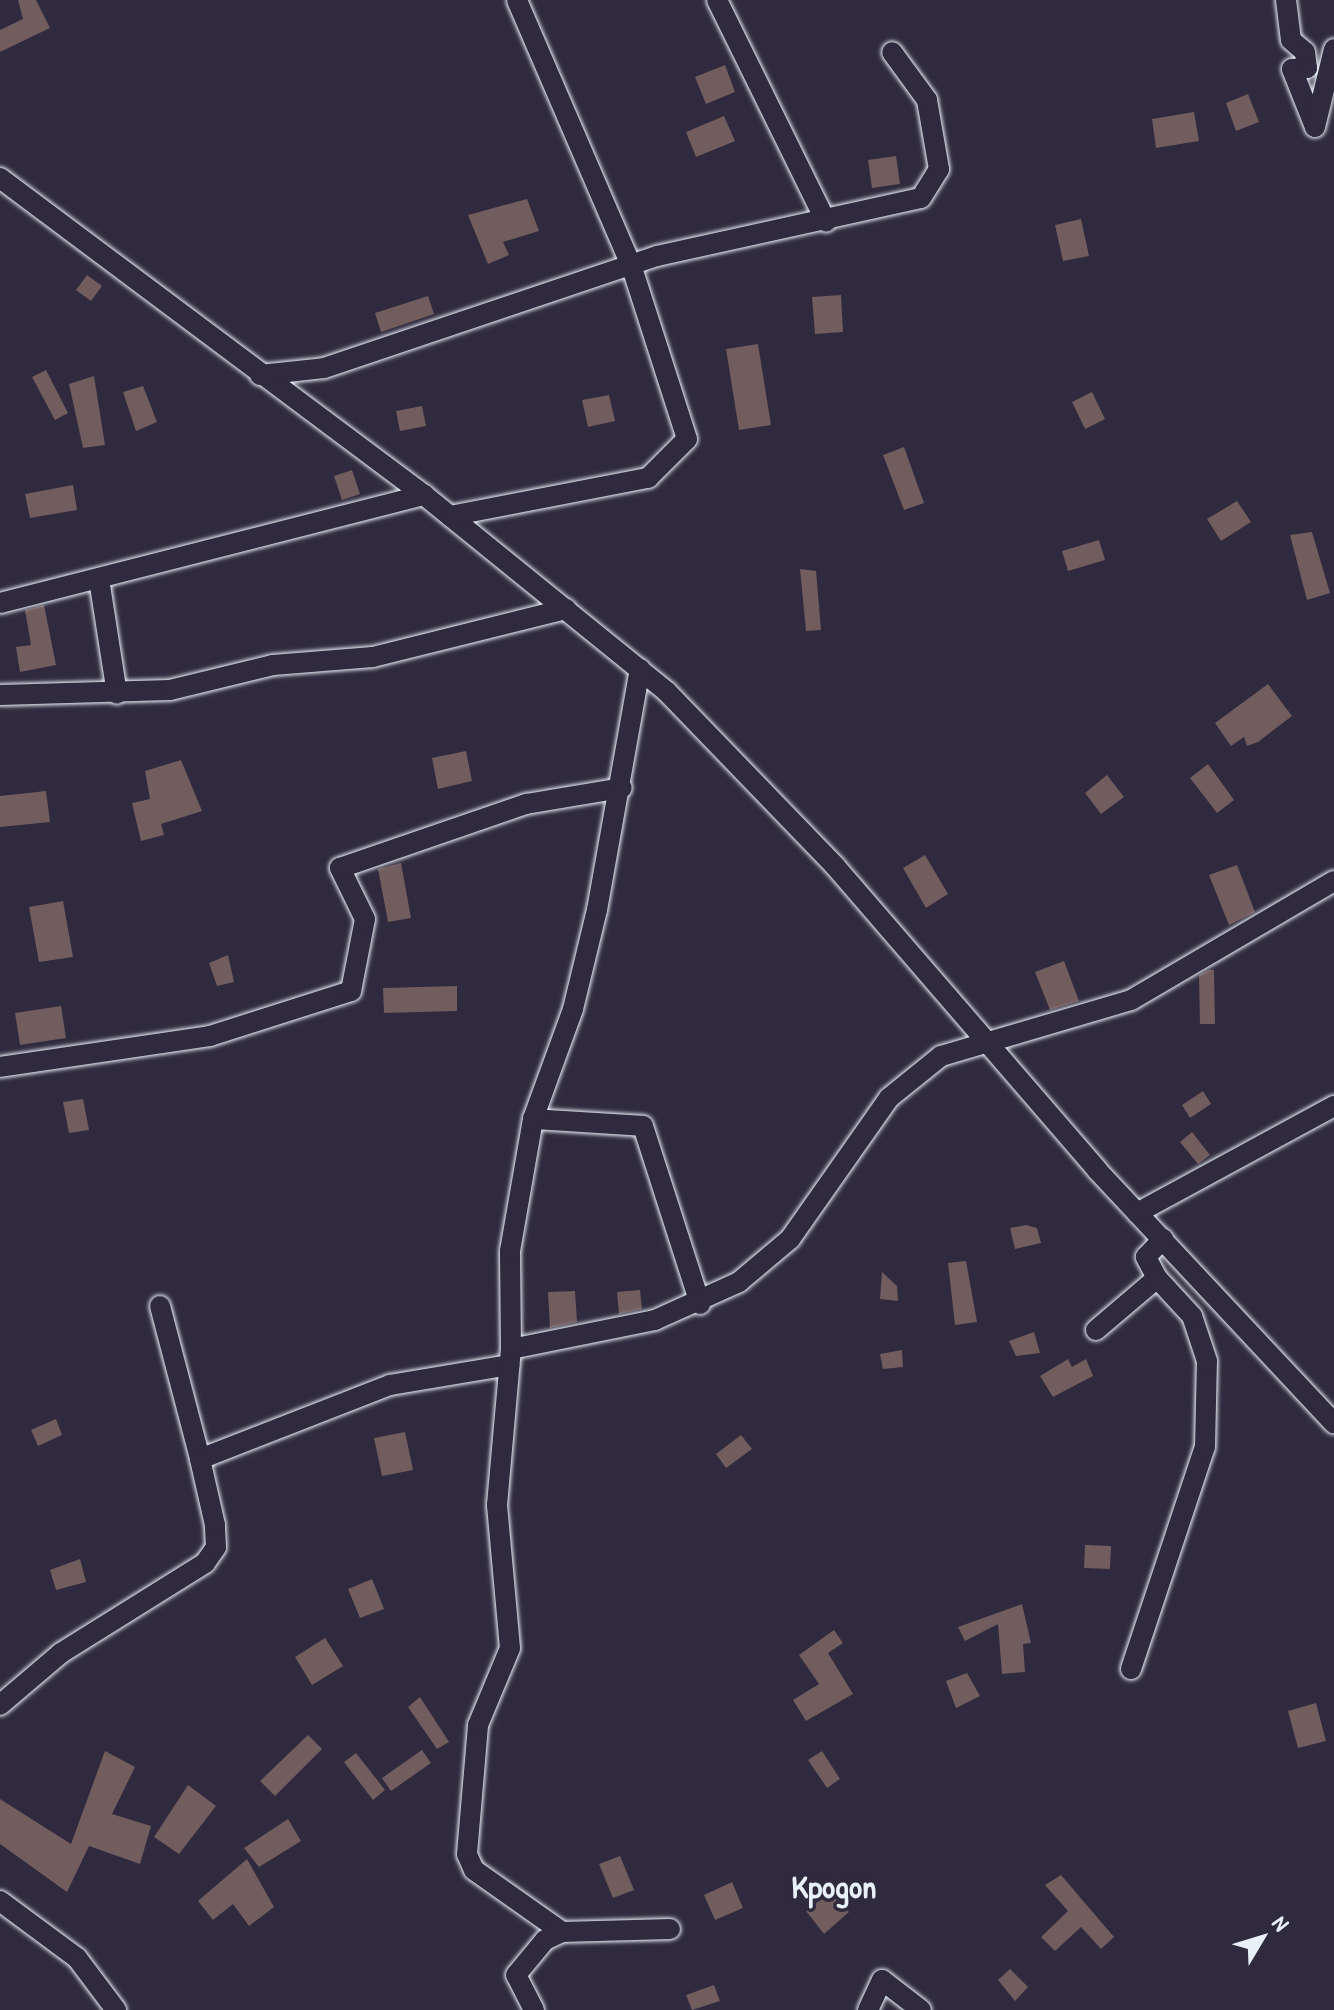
<!DOCTYPE html>
<html>
<head>
<meta charset="utf-8">
<style>
  body { margin:0 }
  #map { position:relative; width:1334px; height:2010px; overflow:hidden; background:#2f2a3d; font-family:"Patrick Hand",sans-serif }
  div>[style] { position:absolute }
  .building>* { inset:0; background:#715c5e }
  .roads { filter:drop-shadow(0 0 2px #e8f1f8) drop-shadow(0 0 2px #e8f1f8) }
  .street>* { height:20px; margin:-10px; padding:0 10px; transform-origin:10px; border-radius:10px; background:#2f2a3d }
  span { translate:-50% -50%; white-space:nowrap; text-align:center; line-height:1.15; -webkit-text-stroke:7px #2f2a3d; paint-order:stroke }
  .quarter-label { font-size:32px; color:#e8f1f8; font-weight:700 }
  .north { position:absolute; left:1222px; top:1898px; width:80px; height:80px; -webkit-text-stroke:6px #2f2a3d; paint-order:stroke; rotate:52deg; font-size:22px; font-weight:700; line-height:32px; text-align:center; color:#e8f1f8 }
  .north::after { content:''; display:block; margin:auto; width:28px; height:36px; background:#e8f1f8; clip-path:polygon(50% 0,100% 100%,50% 72%,0 100%) }
</style>
</head>
<body>
<div id="map">
  <div class="building">
    <i style="clip-path:polygon(18px 0,36px 0,50px 28px,0 52px,0 30px,23px 19px)"></i>
    <i style="clip-path:polygon(725px 65px,735px 92px,706px 104px,695px 77px)"></i>
    <i style="clip-path:polygon(1248px 94px,1259px 122px,1236px 131px,1226px 103px)"></i>
    <i style="clip-path:polygon(1194px 112px,1199px 141px,1156px 148px,1152px 119px)"></i>
    <i style="clip-path:polygon(724px 116px,735px 141px,696px 157px,686px 132px)"></i>
    <i style="clip-path:polygon(896px 156px,900px 184px,872px 188px,868px 160px)"></i>
    <i style="clip-path:polygon(527px 199px,539px 231px,503px 242px,509px 255px,488px 264px,468px 215px)"></i>
    <i style="clip-path:polygon(1081px 219px,1089px 256px,1063px 261px,1055px 225px)"></i>
    <i style="clip-path:polygon(87px 275px,102px 286px,91px 301px,76px 290px)"></i>
    <i style="clip-path:polygon(841px 295px,843px 332px,815px 334px,812px 297px)"></i>
    <i style="clip-path:polygon(428px 296px,434px 314px,381px 332px,375px 313px)"></i>
    <i style="clip-path:polygon(758px 344px,771px 425px,739px 430px,726px 349px)"></i>
    <i style="clip-path:polygon(46px 370px,68px 413px,55px 420px,32px 377px)"></i>
    <i style="clip-path:polygon(94px 376px,105px 445px,83px 448px,69px 384px)"></i>
    <i style="clip-path:polygon(143px 386px,157px 422px,136px 431px,123px 392px)"></i>
    <i style="clip-path:polygon(1092px 392px,1105px 419px,1085px 429px,1072px 402px)"></i>
    <i style="clip-path:polygon(609px 395px,615px 421px,588px 427px,582px 400px)"></i>
    <i style="clip-path:polygon(422px 406px,426px 426px,400px 431px,396px 411px)"></i>
    <i style="clip-path:polygon(904px 447px,924px 503px,904px 510px,883px 455px)"></i>
    <i style="clip-path:polygon(352px 470px,360px 494px,342px 500px,334px 476px)"></i>
    <i style="clip-path:polygon(73px 485px,77px 510px,30px 518px,25px 494px)"></i>
    <i style="clip-path:polygon(1237px 501px,1251px 522px,1221px 541px,1207px 519px)"></i>
    <i style="clip-path:polygon(1312px 532px,1330px 593px,1307px 600px,1290px 535px)"></i>
    <i style="clip-path:polygon(1099px 540px,1105px 560px,1068px 571px,1062px 551px)"></i>
    <i style="clip-path:polygon(800px 569px,816px 571px,821px 630px,806px 631px)"></i>
    <i style="clip-path:polygon(44px 605px,56px 665px,20px 672px,16px 647px,31px 645px,25px 610px)"></i>
    <i style="clip-path:polygon(1268px 684px,1292px 716px,1258px 742px,1247px 746px,1244px 737px,1231px 746px,1215px 723px)"></i>
    <i style="clip-path:polygon(466px 751px,472px 781px,438px 789px,432px 758px)"></i>
    <i style="clip-path:polygon(181px 760px,202px 811px,161px 824px,164px 835px,141px 841px,132px 803px,150px 799px,145px 771px)"></i>
    <i style="clip-path:polygon(1208px 764px,1234px 800px,1217px 813px,1190px 778px)"></i>
    <i style="clip-path:polygon(1107px 775px,1124px 797px,1101px 814px,1085px 793px)"></i>
    <i style="clip-path:polygon(46px 791px,50px 822px,0 827px,0 796px)"></i>
    <i style="clip-path:polygon(925px 855px,948px 894px,926px 908px,903px 868px)"></i>
    <i style="clip-path:polygon(401px 863px,411px 918px,388px 922px,378px 869px)"></i>
    <i style="clip-path:polygon(1237px 865px,1255px 912px,1229px 925px,1209px 875px)"></i>
    <i style="clip-path:polygon(63px 901px,73px 957px,39px 962px,29px 907px)"></i>
    <i style="clip-path:polygon(228px 955px,234px 982px,217px 986px,209px 963px)"></i>
    <i style="clip-path:polygon(1064px 961px,1079px 1001px,1050px 1010px,1035px 972px)"></i>
    <i style="clip-path:polygon(1209px 970px,1214px 970px,1215px 1024px,1200px 1024px,1199px 975px)"></i>
    <i style="clip-path:polygon(457px 986px,457px 1011px,384px 1013px,383px 988px)"></i>
    <i style="clip-path:polygon(61px 1006px,66px 1038px,20px 1045px,15px 1013px)"></i>
    <i style="clip-path:polygon(1203px 1091px,1211px 1104px,1190px 1118px,1182px 1105px)"></i>
    <i style="clip-path:polygon(83px 1099px,89px 1130px,69px 1133px,63px 1102px)"></i>
    <i style="clip-path:polygon(1192px 1132px,1210px 1155px,1198px 1164px,1180px 1142px)"></i>
    <i style="clip-path:polygon(1026px 1225px,1037px 1228px,1041px 1243px,1015px 1249px,1010px 1228px)"></i>
    <i style="clip-path:polygon(966px 1261px,977px 1322px,955px 1325px,948px 1263px)"></i>
    <i style="clip-path:polygon(882px 1272px,897px 1286px,898px 1301px,880px 1299px)"></i>
    <i style="clip-path:polygon(640px 1290px,642px 1309px,619px 1314px,617px 1292px)"></i>
    <i style="clip-path:polygon(575px 1291px,577px 1322px,550px 1328px,548px 1292px)"></i>
    <i style="clip-path:polygon(1034px 1332px,1040px 1353px,1016px 1356px,1009px 1341px)"></i>
    <i style="clip-path:polygon(902px 1350px,903px 1367px,883px 1369px,880px 1354px)"></i>
    <i style="clip-path:polygon(1068px 1359px,1072px 1367px,1086px 1359px,1093px 1376px,1053px 1397px,1040px 1376px)"></i>
    <i style="clip-path:polygon(56px 1419px,62px 1435px,38px 1446px,31px 1430px)"></i>
    <i style="clip-path:polygon(405px 1432px,413px 1470px,382px 1476px,374px 1438px)"></i>
    <i style="clip-path:polygon(741px 1435px,752px 1449px,726px 1468px,716px 1454px)"></i>
    <i style="clip-path:polygon(1085px 1545px,1111px 1546px,1110px 1569px,1084px 1568px)"></i>
    <i style="clip-path:polygon(80px 1559px,86px 1582px,56px 1590px,50px 1570px)"></i>
    <i style="clip-path:polygon(372px 1579px,384px 1609px,360px 1618px,348px 1589px)"></i>
    <i style="clip-path:polygon(1022px 1604px,1031px 1643px,1023px 1644px,1025px 1672px,1002px 1674px,998px 1624px,965px 1641px,958px 1627px)"></i>
    <i style="clip-path:polygon(834px 1630px,843px 1643px,828px 1653px,853px 1694px,806px 1721px,793px 1700px,819px 1684px,799px 1655px)"></i>
    <i style="clip-path:polygon(325px 1638px,343px 1666px,312px 1685px,295px 1657px)"></i>
    <i style="clip-path:polygon(967px 1673px,980px 1696px,956px 1708px,946px 1681px)"></i>
    <i style="clip-path:polygon(420px 1697px,449px 1742px,437px 1749px,408px 1707px)"></i>
    <i style="clip-path:polygon(1316px 1703px,1326px 1741px,1298px 1748px,1288px 1711px)"></i>
    <i style="clip-path:polygon(308px 1735px,322px 1749px,275px 1796px,260px 1781px)"></i>
    <i style="clip-path:polygon(422px 1750px,431px 1763px,391px 1791px,382px 1778px)"></i>
    <i style="clip-path:polygon(105px 1751px,135px 1767px,112px 1814px,151px 1826px,140px 1864px,89px 1846px,67px 1892px,0 1844px,0 1799px,71px 1844px)"></i>
    <i style="clip-path:polygon(822px 1751px,840px 1779px,827px 1788px,808px 1760px)"></i>
    <i style="clip-path:polygon(356px 1753px,385px 1790px,373px 1800px,344px 1762px)"></i>
    <i style="clip-path:polygon(188px 1785px,216px 1806px,179px 1854px,154px 1837px)"></i>
    <i style="clip-path:polygon(288px 1819px,301px 1841px,259px 1867px,244px 1848px)"></i>
    <i style="clip-path:polygon(620px 1856px,634px 1890px,613px 1898px,599px 1864px)"></i>
    <i style="clip-path:polygon(247px 1859px,274px 1907px,249px 1926px,233px 1904px,213px 1920px,198px 1901px)"></i>
    <i style="clip-path:polygon(1061px 1875px,1114px 1937px,1101px 1949px,1081px 1927px,1055px 1951px,1041px 1937px,1068px 1911px,1045px 1885px)"></i>
    <i style="clip-path:polygon(732px 1882px,743px 1908px,715px 1920px,704px 1895px)"></i>
    <i style="clip-path:polygon(831px 1891px,849px 1912px,824px 1934px,806px 1911px)"></i>
    <i style="clip-path:polygon(1010px 1969px,1028px 1987px,1015px 2001px,998px 1980px)"></i>
    <i style="clip-path:polygon(714px 1985px,720px 2001px,692px 2010px,686px 1995px)"></i>
  </div>
  <div class="roads">
    <div class="street">
      <i style="left:717px;top:0;width:247px;rotate:63.8deg"></i>
      <i style="left:1286px;top:0;width:40px;rotate:82.9deg"></i>
      <i style="left:1291px;top:40px;width:18px;rotate:41deg"></i>
      <i style="left:1305px;top:52px;width:16px;rotate:83deg"></i>
      <i style="left:1307px;top:68px;width:15px;rotate:176deg"></i>
      <i style="left:1292px;top:69px;width:62px;rotate:68.4deg"></i>
      <i style="left:1315px;top:127px;width:80px;rotate:-76.3deg"></i>
      <i style="left:0;top:178px;width:529px;rotate:36.78deg"></i>
      <i style="left:424px;top:495px;width:313px;rotate:39deg"></i>
      <i style="left:667px;top:692px;width:242px;rotate:46deg"></i>
      <i style="left:835px;top:866px;width:401px;rotate:49.2deg"></i>
      <i style="left:1097px;top:1170px;width:347px;rotate:46.9deg"></i>
      <i style="left:260px;top:375px;width:64px;rotate:-6.2deg"></i>
      <i style="left:324px;top:368px;width:351px;rotate:-18.6deg"></i>
      <i style="left:657px;top:256px;width:270px;rotate:-12.4deg"></i>
      <i style="left:921px;top:198px;width:34px;rotate:-58deg"></i>
      <i style="left:939px;top:169px;width:70px;rotate:-99.9deg"></i>
      <i style="left:927px;top:100px;width:59px;rotate:-126.1deg"></i>
      <i style="left:450px;top:516px;width:202px;rotate:-10.9deg"></i>
      <i style="left:648px;top:478px;width:55px;rotate:-45deg"></i>
      <i style="left:687px;top:439px;width:183px;rotate:-107.8deg"></i>
      <i style="left:631px;top:265px;width:288px;rotate:-113.3deg"></i>
      <i style="left:99px;top:579px;width:116px;rotate:81.1deg"></i>
      <i style="left:0;top:603px;width:438px;rotate:-14.3deg"></i>
      <i style="left:0;top:695px;width:170px;rotate:-1.7deg"></i>
      <i style="left:170px;top:690px;width:106px;rotate:-13.6deg"></i>
      <i style="left:273px;top:665px;width:100px;rotate:-4.6deg"></i>
      <i style="left:373px;top:657px;width:199px;rotate:-14deg"></i>
      <i style="left:0;top:1067px;width:212px;rotate:-8.4deg"></i>
      <i style="left:210px;top:1036px;width:148px;rotate:-17.7deg"></i>
      <i style="left:351px;top:991px;width:73px;rotate:-79deg"></i>
      <i style="left:365px;top:919px;width:57px;rotate:-116.1deg"></i>
      <i style="left:340px;top:868px;width:197px;rotate:-19deg"></i>
      <i style="left:526px;top:804px;width:97px;rotate:-9.5deg"></i>
      <i style="left:533px;top:1119px;width:110px;rotate:3.6deg"></i>
      <i style="left:643px;top:1126px;width:187px;rotate:72.2deg"></i>
      <i style="left:1137px;top:1213px;width:224px;rotate:-28.5deg"></i>
      <i style="left:160px;top:1306px;width:158px;rotate:75.3deg"></i>
      <i style="left:200px;top:1459px;width:204px;rotate:-21.3deg"></i>
      <i style="left:390px;top:1385px;width:121px;rotate:-9.5deg"></i>
      <i style="left:1096px;top:1330px;width:80px;rotate:-40.4deg"></i>
      <i style="left:1157px;top:1278px;width:24px;rotate:-118deg"></i>
      <i style="left:1146px;top:1257px;width:25px;rotate:-47deg"></i>
      <i style="left:511px;top:1349px;width:147px;rotate:-11.4deg"></i>
      <i style="left:655px;top:1320px;width:92px;rotate:-24.3deg"></i>
      <i style="left:739px;top:1282px;width:67px;rotate:-40.1deg"></i>
      <i style="left:790px;top:1239px;width:172px;rotate:-54.9deg"></i>
      <i style="left:889px;top:1098px;width:67px;rotate:-38.9deg"></i>
      <i style="left:941px;top:1056px;width:198px;rotate:-16.4deg"></i>
      <i style="left:1131px;top:1000px;width:235px;rotate:-30.4deg"></i>
      <i style="left:1131px;top:1669px;width:234px;rotate:-71.6deg"></i>
      <i style="left:1205px;top:1447px;width:86px;rotate:-88.7deg"></i>
      <i style="left:1207px;top:1361px;width:47px;rotate:-108.4deg"></i>
      <i style="left:1192px;top:1316px;width:52px;rotate:-132.6deg"></i>
      <i style="left:0;top:1705px;width:80px;rotate:-40.4deg"></i>
      <i style="left:61px;top:1653px;width:170px;rotate:-32deg"></i>
      <i style="left:205px;top:1563px;width:19px;rotate:-55deg"></i>
      <i style="left:216px;top:1547px;width:22px;rotate:-93deg"></i>
      <i style="left:215px;top:1525px;width:68px;rotate:-102.8deg"></i>
      <i style="left:0;top:1901px;width:96px;rotate:36.5deg"></i>
      <i style="left:77px;top:1958px;width:65px;rotate:53.1deg"></i>
      <i style="left:562px;top:1932px;width:108px;rotate:-144.8deg"></i>
      <i style="left:474px;top:1870px;width:17px;rotate:-114deg"></i>
      <i style="left:467px;top:1854px;width:129px;rotate:-85.1deg"></i>
      <i style="left:478px;top:1725px;width:83px;rotate:-67.4deg"></i>
      <i style="left:510px;top:1648px;width:144px;rotate:-95.2deg"></i>
      <i style="left:497px;top:1505px;width:157px;rotate:-84.9deg"></i>
      <i style="left:511px;top:1349px;width:98px;rotate:-90.6deg"></i>
      <i style="left:510px;top:1251px;width:134px;rotate:-80.1deg"></i>
      <i style="left:533px;top:1119px;width:117px;rotate:-70deg"></i>
      <i style="left:573px;top:1009px;width:102px;rotate:-76.4deg"></i>
      <i style="left:597px;top:910px;width:245px;rotate:-79.9deg"></i>
      <i style="left:534px;top:2010px;width:39px;rotate:-117deg"></i>
      <i style="left:516px;top:1975px;width:45px;rotate:-50.4deg"></i>
      <i style="left:545px;top:1940px;width:19px;rotate:-25deg"></i>
      <i style="left:562px;top:1932px;width:108px;rotate:-1.6deg"></i>
      <i style="left:868px;top:2010px;width:33px;rotate:-65deg"></i>
      <i style="left:882px;top:1980px;width:49px;rotate:37.6deg"></i>
    </div>
  </div>
  <div class="quarter-label">
    <span style="left:834px;top:1887px">Kpogon</span>
  </div>
  <div class="north">N</div>
</div>
</body>
</html>
